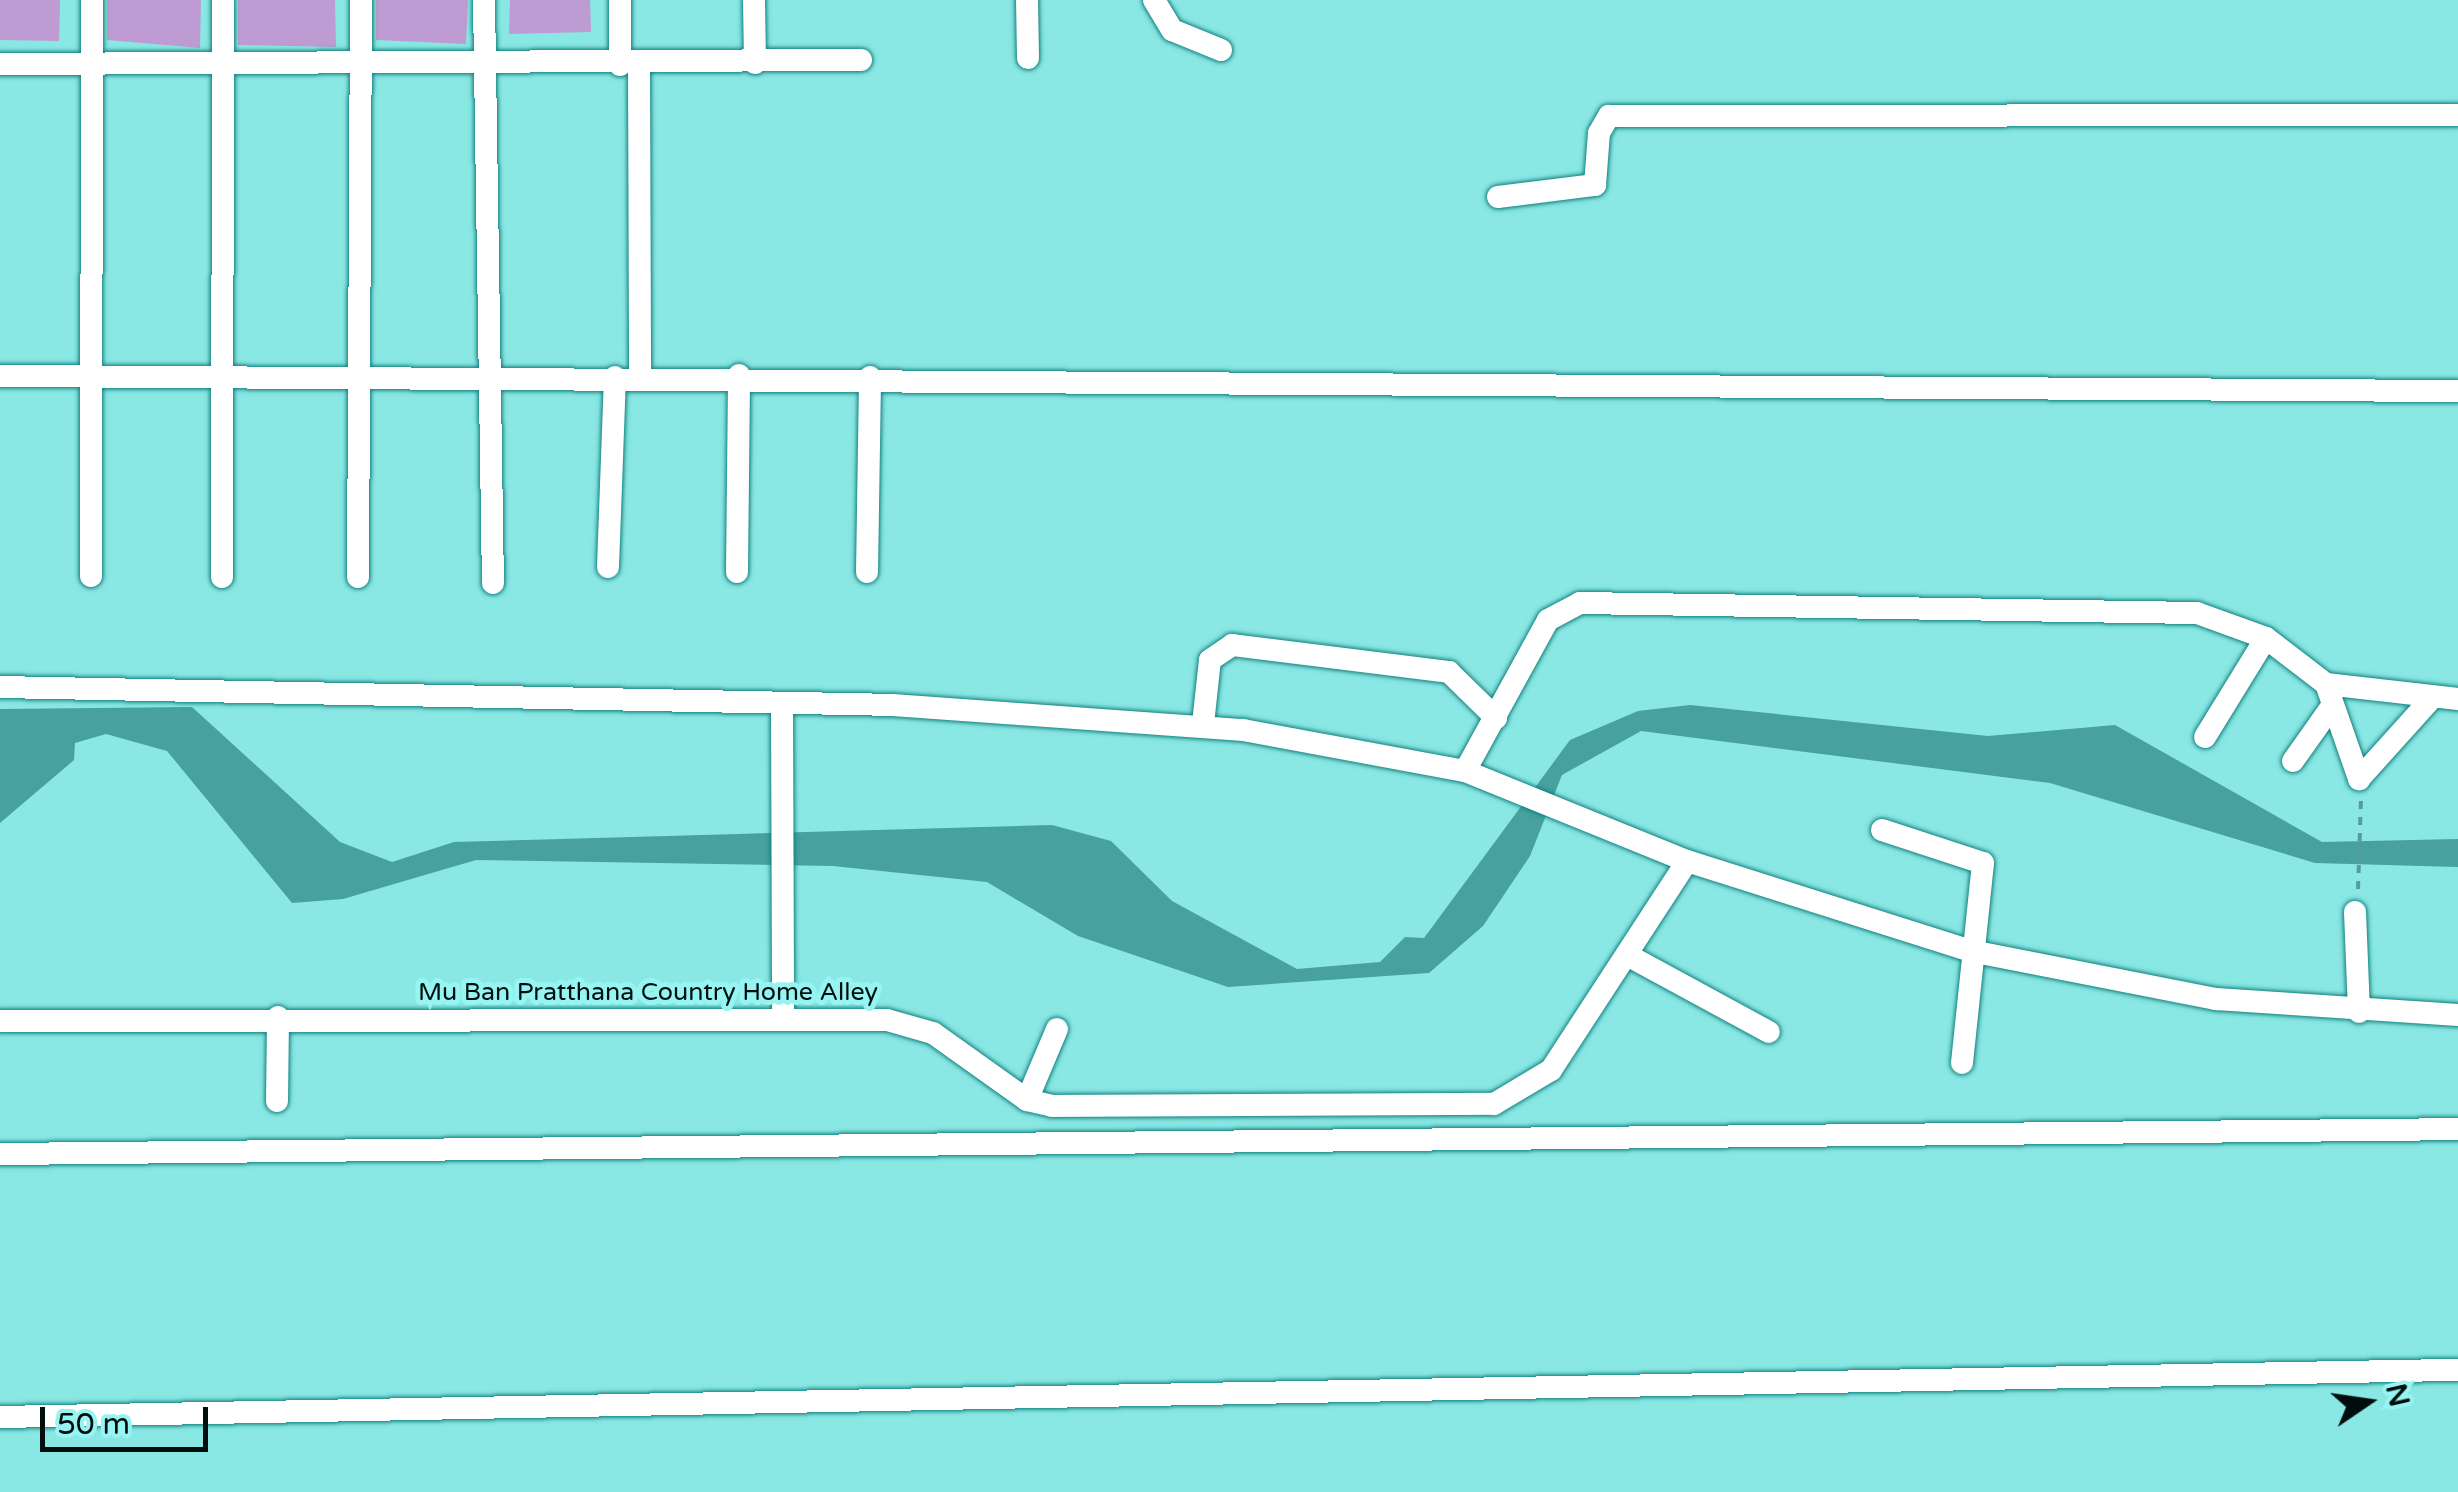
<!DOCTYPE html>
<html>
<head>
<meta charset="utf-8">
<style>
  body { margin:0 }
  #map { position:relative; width:2458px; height:1492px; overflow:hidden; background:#89e7e4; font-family:"Varela Round",sans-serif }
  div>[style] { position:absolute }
  .water>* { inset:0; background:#46a19f }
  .building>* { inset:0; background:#be9bd2 }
  .path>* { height:4px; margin-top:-2px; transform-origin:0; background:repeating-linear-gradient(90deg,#599b99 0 8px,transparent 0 16px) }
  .roads { filter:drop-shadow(0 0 2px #11817f) drop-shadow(0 0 2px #11817f) }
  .street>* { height:22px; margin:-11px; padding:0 11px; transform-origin:11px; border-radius:11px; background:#fff }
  span { translate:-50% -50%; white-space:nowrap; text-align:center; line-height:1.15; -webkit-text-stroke:10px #96f5f2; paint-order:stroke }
  .street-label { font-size:25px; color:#000f0e }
  .north { position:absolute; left:2318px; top:1352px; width:100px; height:100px; -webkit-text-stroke:8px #96f5f2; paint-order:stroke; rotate:77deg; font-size:28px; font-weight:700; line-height:40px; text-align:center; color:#000f0e }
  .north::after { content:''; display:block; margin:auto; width:35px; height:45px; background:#000f0e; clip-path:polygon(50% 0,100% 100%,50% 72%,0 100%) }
  .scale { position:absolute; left:40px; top:1407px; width:168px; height:45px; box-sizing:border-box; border:5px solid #000f0e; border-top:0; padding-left:12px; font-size:30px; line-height:35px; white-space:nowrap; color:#000f0e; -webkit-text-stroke:8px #96f5f2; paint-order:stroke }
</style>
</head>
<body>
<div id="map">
  <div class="water">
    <i style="clip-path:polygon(1690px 705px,1988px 736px,2115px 725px,2322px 842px,2458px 839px,2458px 867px,2315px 863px,2050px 783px,1641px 731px,1562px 775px,1530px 856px,1483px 926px,1429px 973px,1228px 987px,1078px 936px,987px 882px,833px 866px,476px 860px,343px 899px,292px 903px,167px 751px,106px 734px,75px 743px,74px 760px,0 823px,0 709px,192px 707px,340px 842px,392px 862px,454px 842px,1052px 825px,1111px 841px,1172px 901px,1297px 969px,1380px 962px,1405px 937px,1424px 938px,1570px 740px,1638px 711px)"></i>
  </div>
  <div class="building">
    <i style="clip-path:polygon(0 0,60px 0,59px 41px,0 40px)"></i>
    <i style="clip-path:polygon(107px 0,201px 0,200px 48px,107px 40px)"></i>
    <i style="clip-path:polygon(238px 0,335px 0,336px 47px,238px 45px)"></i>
    <i style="clip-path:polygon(376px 0,468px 0,466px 44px,376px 40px)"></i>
    <i style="clip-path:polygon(510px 0,590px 0,591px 32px,509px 34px)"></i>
  </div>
  <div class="path">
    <i style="left:2358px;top:889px;width:90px;rotate:-88.1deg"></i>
  </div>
  <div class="roads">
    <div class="street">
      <i style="left:484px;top:0;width:583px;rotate:89.12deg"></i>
      <i style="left:620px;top:0;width:65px;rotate:90deg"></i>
      <i style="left:754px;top:0;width:63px;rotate:89.1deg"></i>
      <i style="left:1027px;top:0;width:58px;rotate:89deg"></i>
      <i style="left:1154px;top:0;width:35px;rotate:59deg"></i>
      <i style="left:1172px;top:30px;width:53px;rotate:22.2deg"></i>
      <i style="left:0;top:64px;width:861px;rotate:-0.27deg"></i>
      <i style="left:639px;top:66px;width:310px;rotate:89.8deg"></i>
      <i style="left:1498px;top:197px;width:98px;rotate:-7.1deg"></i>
      <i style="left:1595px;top:185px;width:52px;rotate:-85.6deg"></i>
      <i style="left:1599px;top:133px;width:20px;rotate:-60deg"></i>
      <i style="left:1609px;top:116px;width:849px;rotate:-0.07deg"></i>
      <i style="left:0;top:376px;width:2458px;rotate:0.35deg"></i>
      <i style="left:608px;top:567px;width:190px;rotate:-87.9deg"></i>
      <i style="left:737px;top:572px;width:197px;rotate:-89.4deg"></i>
      <i style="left:867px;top:572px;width:195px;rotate:-89.1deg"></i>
      <i style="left:91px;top:576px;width:576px;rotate:-89.9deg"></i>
      <i style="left:222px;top:577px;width:577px;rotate:-89.9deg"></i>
      <i style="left:358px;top:577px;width:577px;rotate:-89.7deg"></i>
      <i style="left:2326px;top:684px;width:133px;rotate:6.5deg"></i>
      <i style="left:0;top:687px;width:893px;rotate:1.15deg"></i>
      <i style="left:893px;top:705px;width:351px;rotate:4.1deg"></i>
      <i style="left:1243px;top:730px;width:226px;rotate:10.5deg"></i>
      <i style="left:1465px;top:771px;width:240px;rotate:22.1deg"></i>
      <i style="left:1687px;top:861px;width:298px;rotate:17.6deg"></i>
      <i style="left:1971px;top:951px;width:250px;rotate:11.1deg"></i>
      <i style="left:2216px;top:999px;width:243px;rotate:3.8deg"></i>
      <i style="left:782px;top:704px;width:315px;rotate:89.8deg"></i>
      <i style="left:1203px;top:724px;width:64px;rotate:-83.8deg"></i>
      <i style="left:1210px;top:660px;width:27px;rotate:-34deg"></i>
      <i style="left:1232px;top:645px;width:219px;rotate:7.1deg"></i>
      <i style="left:1449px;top:672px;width:66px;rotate:44.4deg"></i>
      <i style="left:2205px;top:737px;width:116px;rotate:-58.4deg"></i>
      <i style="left:2293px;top:761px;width:67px;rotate:-54.7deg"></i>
      <i style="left:1465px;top:771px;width:172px;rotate:-61.2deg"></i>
      <i style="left:1548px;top:620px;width:36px;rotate:-28deg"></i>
      <i style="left:1580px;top:603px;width:617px;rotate:0.93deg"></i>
      <i style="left:2197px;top:613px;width:73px;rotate:19.9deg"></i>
      <i style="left:2266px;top:638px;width:76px;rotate:37.5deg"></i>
      <i style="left:2326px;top:684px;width:101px;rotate:70.8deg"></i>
      <i style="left:2359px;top:779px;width:109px;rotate:-48deg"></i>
      <i style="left:1882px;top:830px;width:106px;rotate:18.1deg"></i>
      <i style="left:1983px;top:863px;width:201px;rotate:96deg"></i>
      <i style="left:2355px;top:912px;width:100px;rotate:87.7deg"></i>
      <i style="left:1629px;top:956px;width:159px;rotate:28.5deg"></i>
      <i style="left:0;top:1021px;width:887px;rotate:-0.06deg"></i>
      <i style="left:887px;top:1020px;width:48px;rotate:15.8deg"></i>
      <i style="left:933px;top:1033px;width:115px;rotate:35.5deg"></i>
      <i style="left:1027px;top:1100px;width:26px;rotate:13deg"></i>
      <i style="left:1052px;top:1106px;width:442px;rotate:-0.3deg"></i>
      <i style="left:1494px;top:1104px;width:66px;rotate:-30.8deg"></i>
      <i style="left:1551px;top:1070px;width:249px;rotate:-56.9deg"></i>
      <i style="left:1027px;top:1100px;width:77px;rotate:-67.1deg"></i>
      <i style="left:277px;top:1101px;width:84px;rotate:-89.3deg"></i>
      <i style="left:0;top:1154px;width:2458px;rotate:-0.58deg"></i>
      <i style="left:0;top:1417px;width:2458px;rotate:-1.1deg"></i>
    </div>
  </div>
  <div class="street-label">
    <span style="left:648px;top:992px">Mu Ban Pratthana Country Home Alley</span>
  </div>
  <div class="north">N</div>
  <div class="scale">50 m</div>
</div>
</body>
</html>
